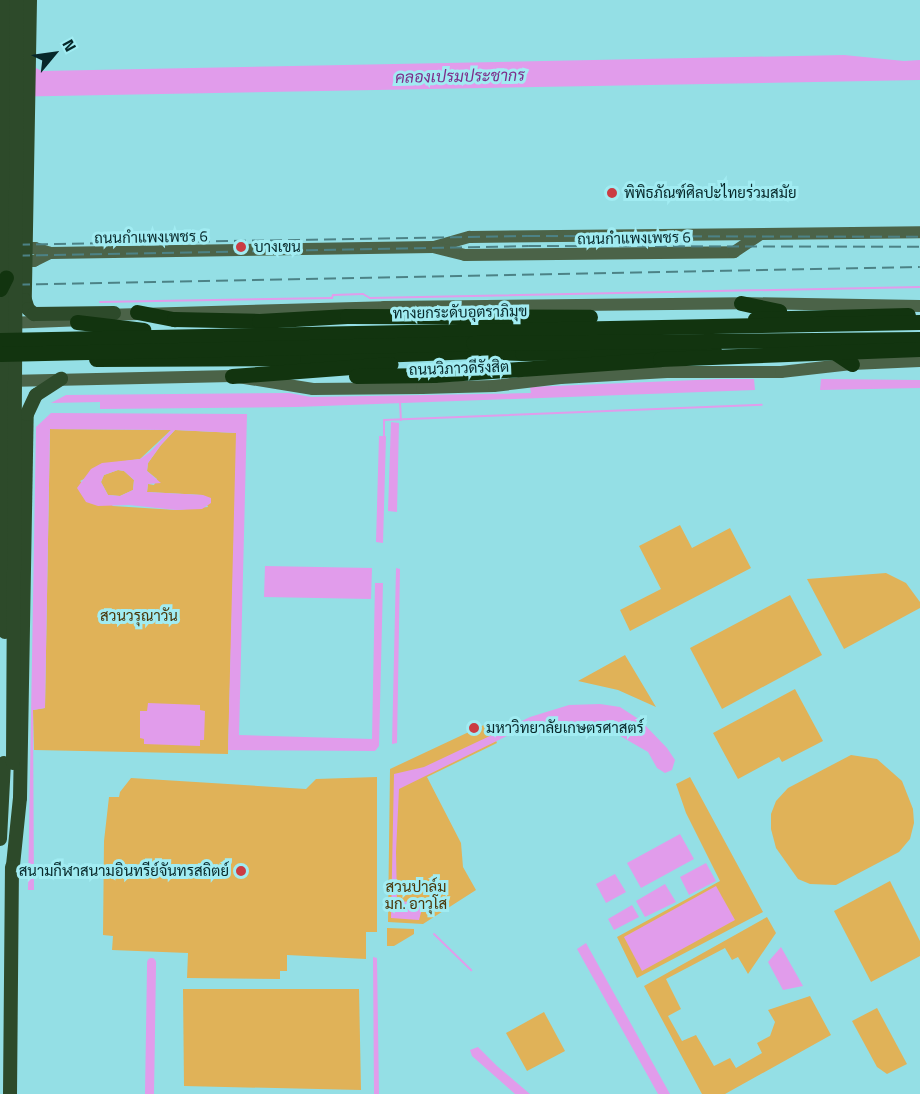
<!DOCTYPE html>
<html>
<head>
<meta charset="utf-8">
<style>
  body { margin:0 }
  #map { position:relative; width:920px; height:1094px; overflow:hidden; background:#94dfe5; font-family:"Titillium Web",Sarabun,sans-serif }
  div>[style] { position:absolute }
  .green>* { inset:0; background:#e0b258 }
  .water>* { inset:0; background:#e19ceb }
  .stream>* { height:2px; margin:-1px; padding:0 1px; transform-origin:1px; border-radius:1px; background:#e19ceb }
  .canal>* { height:9px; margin:-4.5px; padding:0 4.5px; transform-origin:4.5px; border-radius:4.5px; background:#e19ceb }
  .secondary>* { height:12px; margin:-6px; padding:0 6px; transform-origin:6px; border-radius:6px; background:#4b6348 }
  .primary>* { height:14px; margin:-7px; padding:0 7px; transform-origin:7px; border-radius:7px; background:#2d4a2a }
  .highway>* { height:15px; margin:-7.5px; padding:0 7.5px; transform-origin:7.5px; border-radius:7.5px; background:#12340f }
  .rail>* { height:2px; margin-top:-1px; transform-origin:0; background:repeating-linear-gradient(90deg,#4c8286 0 12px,transparent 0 18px) }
  .primary-bridge>* { height:14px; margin:-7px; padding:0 7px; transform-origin:7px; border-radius:7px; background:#2d4a2a }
  .highway-bridge>* { height:15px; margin:-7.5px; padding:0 7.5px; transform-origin:7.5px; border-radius:7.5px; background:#12340f }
  .dots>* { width:16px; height:16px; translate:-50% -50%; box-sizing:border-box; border:3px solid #a1ecf2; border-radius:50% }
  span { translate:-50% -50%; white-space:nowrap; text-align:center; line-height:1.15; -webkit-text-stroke:6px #a1ecf2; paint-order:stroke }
  .poi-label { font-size:15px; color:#07282a }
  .left { translate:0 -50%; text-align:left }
  .right { translate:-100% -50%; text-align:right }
  .street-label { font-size:15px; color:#07282a }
  .park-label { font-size:15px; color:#493508 }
  .water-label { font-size:16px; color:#7d2d89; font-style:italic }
  .north { position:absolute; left:24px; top:24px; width:60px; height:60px; -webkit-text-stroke:4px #a1ecf2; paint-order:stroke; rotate:61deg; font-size:16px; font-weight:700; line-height:24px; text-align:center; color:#07282a }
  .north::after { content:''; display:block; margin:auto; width:21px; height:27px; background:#07282a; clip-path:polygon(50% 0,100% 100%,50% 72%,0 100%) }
</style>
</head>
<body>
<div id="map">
  <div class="green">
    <i style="clip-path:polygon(50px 429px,171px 430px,140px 459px,118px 462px,80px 481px,113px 506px,176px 510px,208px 507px,203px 495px,147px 492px,148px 484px,154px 485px,157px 479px,147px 471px,148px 463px,161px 445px,175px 430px,237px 433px,228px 754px,34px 750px,33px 710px,45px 708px)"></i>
    <i style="clip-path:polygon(118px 470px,124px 471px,134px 480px,133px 490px,120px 496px,108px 495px,101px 482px,104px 475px)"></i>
    <i style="clip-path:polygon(680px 525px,692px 548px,730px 528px,751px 568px,630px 631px,620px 610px,661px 589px,639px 546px)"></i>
    <i style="clip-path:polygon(886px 573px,906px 583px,920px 602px,920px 608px,844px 649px,807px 579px)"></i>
    <i style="clip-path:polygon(790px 595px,822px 655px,722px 709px,690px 648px)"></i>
    <i style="clip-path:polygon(625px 655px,656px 707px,618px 690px,578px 681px)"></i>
    <i style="clip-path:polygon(795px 689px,823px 741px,782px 762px,779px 757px,738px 779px,713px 733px)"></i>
    <i style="clip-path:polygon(488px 723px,497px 743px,427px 777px,461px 843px,463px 867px,476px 890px,423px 924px,388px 922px,390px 769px)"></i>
    <i style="clip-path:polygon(851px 755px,877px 759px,902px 781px,913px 809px,914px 823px,910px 839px,899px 852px,836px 885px,810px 884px,798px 879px,776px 848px,771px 829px,771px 814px,776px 801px,788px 788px)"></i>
    <i style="clip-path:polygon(377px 777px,377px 932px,366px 932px,366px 959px,287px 955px,287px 971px,280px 971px,280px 979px,187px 978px,188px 953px,112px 950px,113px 936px,103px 935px,104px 841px,109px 797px,119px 797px,120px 792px,131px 778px,306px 789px,316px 779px)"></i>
    <i style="clip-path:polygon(690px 777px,763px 912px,637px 978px,617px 937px,720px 881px,686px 813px,676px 784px)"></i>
    <i style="clip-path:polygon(890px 881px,920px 941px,920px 956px,871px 982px,834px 911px)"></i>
    <i style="clip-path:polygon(767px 917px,776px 933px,748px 974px,738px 957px,732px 960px,725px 948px,666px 979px,681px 1009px,668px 1016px,682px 1041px,696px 1035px,714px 1066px,730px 1058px,736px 1068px,762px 1053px,757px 1043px,770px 1036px,775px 1022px,768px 1010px,810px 996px,831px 1035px,725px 1094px,702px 1094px,644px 986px)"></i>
    <i style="clip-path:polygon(387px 928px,414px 929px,414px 934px,394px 946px,387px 946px)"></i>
    <i style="clip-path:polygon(183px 989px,359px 989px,361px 1090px,184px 1086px)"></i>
    <i style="clip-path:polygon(877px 1008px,907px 1064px,887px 1074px,877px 1067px,852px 1021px)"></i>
    <i style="clip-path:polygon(544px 1012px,565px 1051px,527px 1071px,506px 1033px)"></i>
  </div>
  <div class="water">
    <i style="clip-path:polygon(844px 55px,904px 61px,920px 60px,920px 80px,0 97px,0 68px,36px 68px,42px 71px)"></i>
    <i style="clip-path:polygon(720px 379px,754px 379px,755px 390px,296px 407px,100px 409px,100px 402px,51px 403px,66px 395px,289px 393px,311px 397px,531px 393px,530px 387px)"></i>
    <i style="clip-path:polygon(821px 379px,920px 380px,920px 388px,820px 390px)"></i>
    <i style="clip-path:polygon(evenodd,51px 413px,247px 414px,239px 735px,372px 739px,375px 583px,383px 583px,379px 746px,375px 751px,228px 750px,236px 433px,175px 430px,161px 445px,148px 463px,147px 471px,161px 483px,148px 484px,147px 492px,203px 495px,211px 498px,211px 503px,202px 509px,176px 510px,129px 505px,98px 506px,86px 502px,77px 488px,91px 469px,102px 463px,140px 459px,150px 452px,171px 430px,50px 429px,45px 708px,33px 710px,34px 890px,28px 890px,36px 427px,51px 413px,118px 470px,124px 471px,134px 480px,133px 490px,120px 496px,108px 495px,101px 482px,104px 475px,118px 470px)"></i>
    <i style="clip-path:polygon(391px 422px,399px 423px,397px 512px,388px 511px)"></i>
    <i style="clip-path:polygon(379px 436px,386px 436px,383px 543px,376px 542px)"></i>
    <i style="clip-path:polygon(265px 566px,372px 568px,371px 599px,264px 597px)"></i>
    <i style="clip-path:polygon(396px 568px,400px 569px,397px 743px,392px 744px)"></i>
    <i style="clip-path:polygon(148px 703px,200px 705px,200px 710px,205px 711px,204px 740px,200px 740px,200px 746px,144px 744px,144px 739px,140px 738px,140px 711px,147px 711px)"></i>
    <i style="clip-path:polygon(600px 704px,620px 707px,640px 720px,667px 748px,675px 760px,672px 770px,665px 773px,657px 768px,648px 752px,615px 733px,600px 730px,509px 735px,399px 789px,396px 852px,397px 902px,417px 901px,422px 909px,419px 920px,391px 918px,394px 774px,424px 767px,530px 717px,569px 705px)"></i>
    <i style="clip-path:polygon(680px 834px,694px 859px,641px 888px,627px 863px)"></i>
    <i style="clip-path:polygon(706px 863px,716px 881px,689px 895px,680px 877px)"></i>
    <i style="clip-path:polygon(615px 874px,626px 892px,606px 903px,596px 884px)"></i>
    <i style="clip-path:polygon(665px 884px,676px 902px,645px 917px,636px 901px)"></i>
    <i style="clip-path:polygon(716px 886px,735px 920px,642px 971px,624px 937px)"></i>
    <i style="clip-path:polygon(632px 905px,639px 917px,614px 930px,608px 919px)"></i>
    <i style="clip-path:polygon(586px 943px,670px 1094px,658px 1094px,577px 949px)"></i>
    <i style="clip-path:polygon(781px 947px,803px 986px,783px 990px,768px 962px)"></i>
    <i style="clip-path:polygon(373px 957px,377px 958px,379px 1094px,374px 1094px)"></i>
    <i style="clip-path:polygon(478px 1047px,497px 1066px,530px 1094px,515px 1094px,472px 1056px,470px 1050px)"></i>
  </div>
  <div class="stream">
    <i style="left:100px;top:302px;width:232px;rotate:-1deg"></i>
    <i style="left:332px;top:298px;width:3px;rotate:-72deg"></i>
    <i style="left:333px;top:295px;width:30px;rotate:-2deg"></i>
    <i style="left:363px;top:294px;width:8px;rotate:30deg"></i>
    <i style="left:370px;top:298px;width:550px;rotate:-1.15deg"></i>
    <i style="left:400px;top:402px;width:18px;rotate:87deg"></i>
    <i style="left:384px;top:438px;width:18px;rotate:-90deg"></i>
    <i style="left:384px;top:420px;width:378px;rotate:-2.3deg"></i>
    <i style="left:434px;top:934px;width:52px;rotate:44.2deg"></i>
  </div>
  <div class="canal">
    <i style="left:149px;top:1094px;width:132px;rotate:-89.1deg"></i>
  </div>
  <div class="secondary">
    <i style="left:434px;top:247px;width:37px;rotate:-16deg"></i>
    <i style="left:470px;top:237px;width:450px;rotate:-0.6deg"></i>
    <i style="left:17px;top:248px;width:18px"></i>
    <i style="left:35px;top:248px;width:16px;rotate:18deg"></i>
    <i style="left:50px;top:253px;width:383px;rotate:-0.9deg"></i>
    <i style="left:433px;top:247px;width:33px;rotate:14deg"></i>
    <i style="left:465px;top:255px;width:269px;rotate:-0.6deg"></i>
    <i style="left:734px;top:252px;width:30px;rotate:-34deg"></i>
    <i style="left:17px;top:261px;width:17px"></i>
    <i style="left:34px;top:261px;width:18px;rotate:-27deg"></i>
    <i style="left:105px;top:315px;width:279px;rotate:-1.6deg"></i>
    <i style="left:384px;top:307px;width:357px;rotate:-0.6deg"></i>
    <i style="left:741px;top:303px;width:179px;rotate:1deg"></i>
    <i style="left:7px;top:323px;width:78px;rotate:-2.2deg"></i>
    <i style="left:7px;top:381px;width:225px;rotate:-1.3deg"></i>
    <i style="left:232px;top:376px;width:82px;rotate:9.1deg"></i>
    <i style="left:313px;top:389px;width:109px;rotate:-0.5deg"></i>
    <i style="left:422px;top:388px;width:72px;rotate:-1.6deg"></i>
    <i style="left:494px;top:386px;width:67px;rotate:-6.8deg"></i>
    <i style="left:561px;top:378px;width:106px;rotate:-3.2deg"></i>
    <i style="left:667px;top:372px;width:114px"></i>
    <i style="left:781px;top:372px;width:71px;rotate:-6.4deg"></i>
    <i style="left:852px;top:364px;width:68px;rotate:-2.5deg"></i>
  </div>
  <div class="primary">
    <i style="left:30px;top:0;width:300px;rotate:91deg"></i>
    <i style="left:25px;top:300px;width:9px;rotate:72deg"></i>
    <i style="left:28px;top:309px;width:8px;rotate:40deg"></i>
    <i style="left:34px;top:314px;width:80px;rotate:-0.7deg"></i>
    <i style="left:0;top:839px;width:76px;rotate:-87deg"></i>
    <i style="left:12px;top:875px;width:77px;rotate:-84.1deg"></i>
    <i style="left:20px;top:798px;width:384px;rotate:-89deg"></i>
    <i style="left:27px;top:414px;width:21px;rotate:-65deg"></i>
    <i style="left:36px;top:395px;width:30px;rotate:-33deg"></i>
    <i style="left:10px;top:1094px;width:227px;rotate:-89.5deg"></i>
  </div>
  <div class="highway">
    <i style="left:741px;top:303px;width:39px;rotate:12deg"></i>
    <i style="left:137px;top:312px;width:38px;rotate:11deg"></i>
    <i style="left:174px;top:319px;width:85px;rotate:1.3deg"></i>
    <i style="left:259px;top:321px;width:88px;rotate:-3.3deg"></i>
    <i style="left:755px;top:319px;width:153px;rotate:-1.5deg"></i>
    <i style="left:77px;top:322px;width:67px;rotate:6.8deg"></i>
    <i style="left:837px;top:354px;width:18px;rotate:34deg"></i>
    <i style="left:96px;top:359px;width:211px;rotate:-0.3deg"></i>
    <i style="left:307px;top:358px;width:167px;rotate:-2.4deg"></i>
    <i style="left:474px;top:351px;width:48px;rotate:2.4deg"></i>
    <i style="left:522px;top:353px;width:192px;rotate:-0.6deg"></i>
    <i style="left:232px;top:376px;width:159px;rotate:-4.3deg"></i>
    <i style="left:356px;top:376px;width:78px;rotate:-0.7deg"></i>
  </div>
  <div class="rail">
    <i style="left:0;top:245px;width:528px;rotate:-0.98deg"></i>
    <i style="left:528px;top:236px;width:392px;rotate:0.1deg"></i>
    <i style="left:0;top:256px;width:529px;rotate:-1.08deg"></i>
    <i style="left:529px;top:246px;width:391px;rotate:0.1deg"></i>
    <i style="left:0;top:285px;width:920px;rotate:-1.12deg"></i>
  </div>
  <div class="primary-bridge">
    <i style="left:5px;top:632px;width:632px;rotate:-89.82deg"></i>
    <i style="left:13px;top:763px;width:763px;rotate:-89.7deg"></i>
  </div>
  <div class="highway-bridge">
    <i style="left:0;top:289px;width:13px;rotate:-63deg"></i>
    <i style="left:347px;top:316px;width:243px;rotate:0.2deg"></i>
    <i style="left:0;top:340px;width:920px;rotate:-1.12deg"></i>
    <i style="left:0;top:354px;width:473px;rotate:-1.3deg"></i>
    <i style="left:473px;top:343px;width:447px;rotate:-0.5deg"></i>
    <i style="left:434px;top:375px;width:227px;rotate:-4deg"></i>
    <i style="left:660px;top:359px;width:260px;rotate:-2.2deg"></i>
  </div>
  <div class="dots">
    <i style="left:612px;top:193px;background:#cb3c43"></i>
    <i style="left:241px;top:247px;background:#cb3c43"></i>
    <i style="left:474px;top:728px;background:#cb3c43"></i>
    <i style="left:241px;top:871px;background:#cb3c43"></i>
  </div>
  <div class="poi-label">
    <span class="left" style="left:624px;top:193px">พิพิธภัณฑ์ศิลปะไทยร่วมสมัย</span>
    <span class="left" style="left:254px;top:247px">บางเขน</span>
    <span class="left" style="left:486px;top:728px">มหาวิทยาลัยเกษตรศาสตร์</span>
    <span class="right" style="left:229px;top:871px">สนามกีฬาสนามอินทรีย์จันทรสถิตย์</span>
  </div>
  <div class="street-label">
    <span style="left:151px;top:237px;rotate:-1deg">ถนนกำแพงเพชร 6</span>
    <span style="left:634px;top:238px;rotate:-1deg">ถนนกำแพงเพชร 6</span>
    <span style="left:460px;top:312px;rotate:-1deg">ทางยกระดับอุตราภิมุข</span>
    <span style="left:459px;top:368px;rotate:-2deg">ถนนวิภาวดีรังสิต</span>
  </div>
  <div class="park-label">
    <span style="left:139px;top:616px">สวนวรุณาวัน</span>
    <span style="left:416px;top:895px">สวนปาล์ม<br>มก. อาวุโส</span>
  </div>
  <div class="water-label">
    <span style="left:460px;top:76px;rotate:-1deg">คลองเปรมประชากร</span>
  </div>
  <div class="north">N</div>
</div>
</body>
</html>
